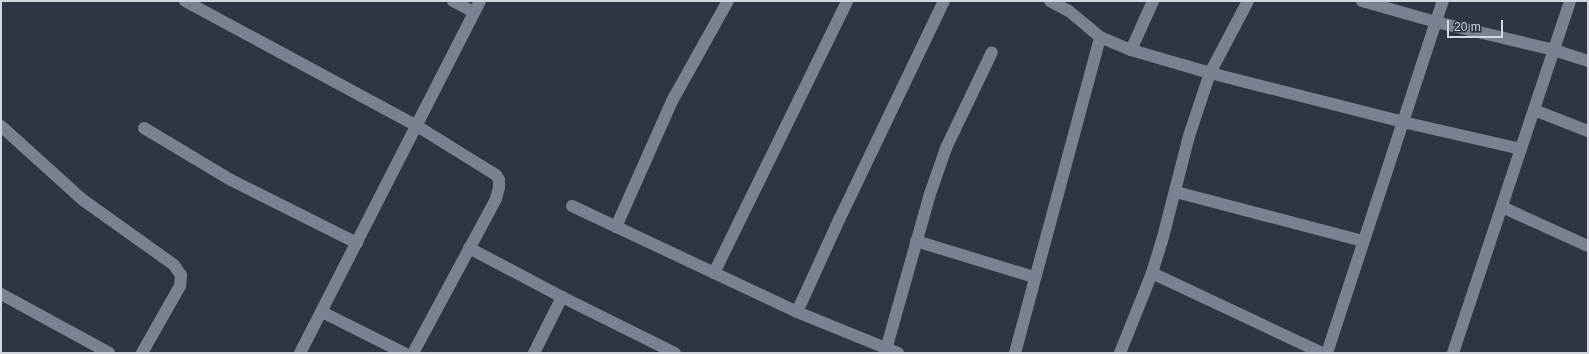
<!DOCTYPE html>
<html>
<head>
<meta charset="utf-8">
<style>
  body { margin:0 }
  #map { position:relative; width:1589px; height:354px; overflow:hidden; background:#2f3643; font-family:Arial,sans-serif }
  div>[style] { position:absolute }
  .minor>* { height:12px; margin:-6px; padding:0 6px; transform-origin:6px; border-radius:6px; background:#7a8291 }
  span { translate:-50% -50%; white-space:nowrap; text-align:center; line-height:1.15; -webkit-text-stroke:3px #2f3643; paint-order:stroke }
  .frame { position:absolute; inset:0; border:2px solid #d2d6df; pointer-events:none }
  .scale { position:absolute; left:1447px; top:20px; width:56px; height:18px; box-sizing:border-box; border:2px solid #d2d6df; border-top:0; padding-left:5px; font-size:12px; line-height:14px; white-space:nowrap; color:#d2d6df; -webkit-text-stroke:3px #2f3643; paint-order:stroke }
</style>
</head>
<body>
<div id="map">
  <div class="minor">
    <i style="left:185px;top:1px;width:264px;rotate:28.3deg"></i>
    <i style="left:417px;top:126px;width:93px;rotate:31.8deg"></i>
    <i style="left:496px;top:175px;width:6px;rotate:59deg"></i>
    <i style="left:499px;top:180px;width:7px;rotate:90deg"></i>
    <i style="left:499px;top:187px;width:12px;rotate:104deg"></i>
    <i style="left:496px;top:199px;width:175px;rotate:118.3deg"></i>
    <i style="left:453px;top:1px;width:24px;rotate:28deg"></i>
    <i style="left:1050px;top:1px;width:21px;rotate:28deg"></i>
    <i style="left:1069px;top:11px;width:40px;rotate:40deg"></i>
    <i style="left:1100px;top:37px;width:34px;rotate:23deg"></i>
    <i style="left:1131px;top:50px;width:82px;rotate:16.2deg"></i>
    <i style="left:1210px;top:73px;width:199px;rotate:14.2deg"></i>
    <i style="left:1403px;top:122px;width:121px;rotate:12.9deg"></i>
    <i style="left:1362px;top:1px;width:77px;rotate:15.8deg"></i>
    <i style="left:1436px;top:22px;width:121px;rotate:13.3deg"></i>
    <i style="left:1554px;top:50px;width:36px;rotate:18deg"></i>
    <i style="left:1131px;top:50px;width:54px;rotate:-65.8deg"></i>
    <i style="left:1534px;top:110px;width:58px;rotate:21.3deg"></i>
    <i style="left:1px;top:126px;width:110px;rotate:42.1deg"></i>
    <i style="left:83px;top:200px;width:112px;rotate:35.5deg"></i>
    <i style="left:174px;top:265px;width:12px;rotate:55deg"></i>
    <i style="left:181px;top:275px;width:11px;rotate:95deg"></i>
    <i style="left:180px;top:286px;width:77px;rotate:119.6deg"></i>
    <i style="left:144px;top:128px;width:101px;rotate:30.9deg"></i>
    <i style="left:231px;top:180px;width:141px;rotate:26.6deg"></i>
    <i style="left:1176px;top:192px;width:193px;rotate:14.7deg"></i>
    <i style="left:572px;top:206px;width:249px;rotate:25.2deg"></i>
    <i style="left:797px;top:312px;width:109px;rotate:22.1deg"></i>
    <i style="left:1502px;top:207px;width:94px;rotate:24.4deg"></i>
    <i style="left:616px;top:227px;width:138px;rotate:-66deg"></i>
    <i style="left:672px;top:101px;width:115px;rotate:-60.8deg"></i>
    <i style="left:916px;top:241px;width:123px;rotate:17deg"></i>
    <i style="left:469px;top:248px;width:105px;rotate:27.8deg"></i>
    <i style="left:562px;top:297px;width:126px;rotate:26.4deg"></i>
    <i style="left:714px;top:273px;width:303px;rotate:-63.9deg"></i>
    <i style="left:1152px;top:273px;width:188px;rotate:25.2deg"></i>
    <i style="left:1px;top:294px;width:123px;rotate:28.6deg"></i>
    <i style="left:322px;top:312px;width:92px;rotate:26.6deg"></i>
    <i style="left:797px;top:312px;width:101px;rotate:-65.5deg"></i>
    <i style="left:839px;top:220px;width:243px;rotate:-64.4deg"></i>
    <i style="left:300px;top:353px;width:395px;rotate:-62.9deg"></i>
    <i style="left:534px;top:353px;width:63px;rotate:-63.4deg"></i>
    <i style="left:885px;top:353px;width:165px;rotate:-74.2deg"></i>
    <i style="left:930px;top:194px;width:49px;rotate:-70.8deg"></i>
    <i style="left:946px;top:148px;width:106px;rotate:-64.4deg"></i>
    <i style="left:1015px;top:353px;width:327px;rotate:-74.9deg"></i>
    <i style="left:1120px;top:353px;width:86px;rotate:-68.2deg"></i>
    <i style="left:1152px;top:273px;width:34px;rotate:-73deg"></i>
    <i style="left:1162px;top:241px;width:108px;rotate:-75.6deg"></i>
    <i style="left:1189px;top:136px;width:66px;rotate:-71.6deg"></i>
    <i style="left:1210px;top:73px;width:81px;rotate:-62.2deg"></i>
    <i style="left:1327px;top:353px;width:371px;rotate:-71.8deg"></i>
    <i style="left:1453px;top:353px;width:371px;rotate:-71.6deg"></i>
  </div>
  <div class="frame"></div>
  <div class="scale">20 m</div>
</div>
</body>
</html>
